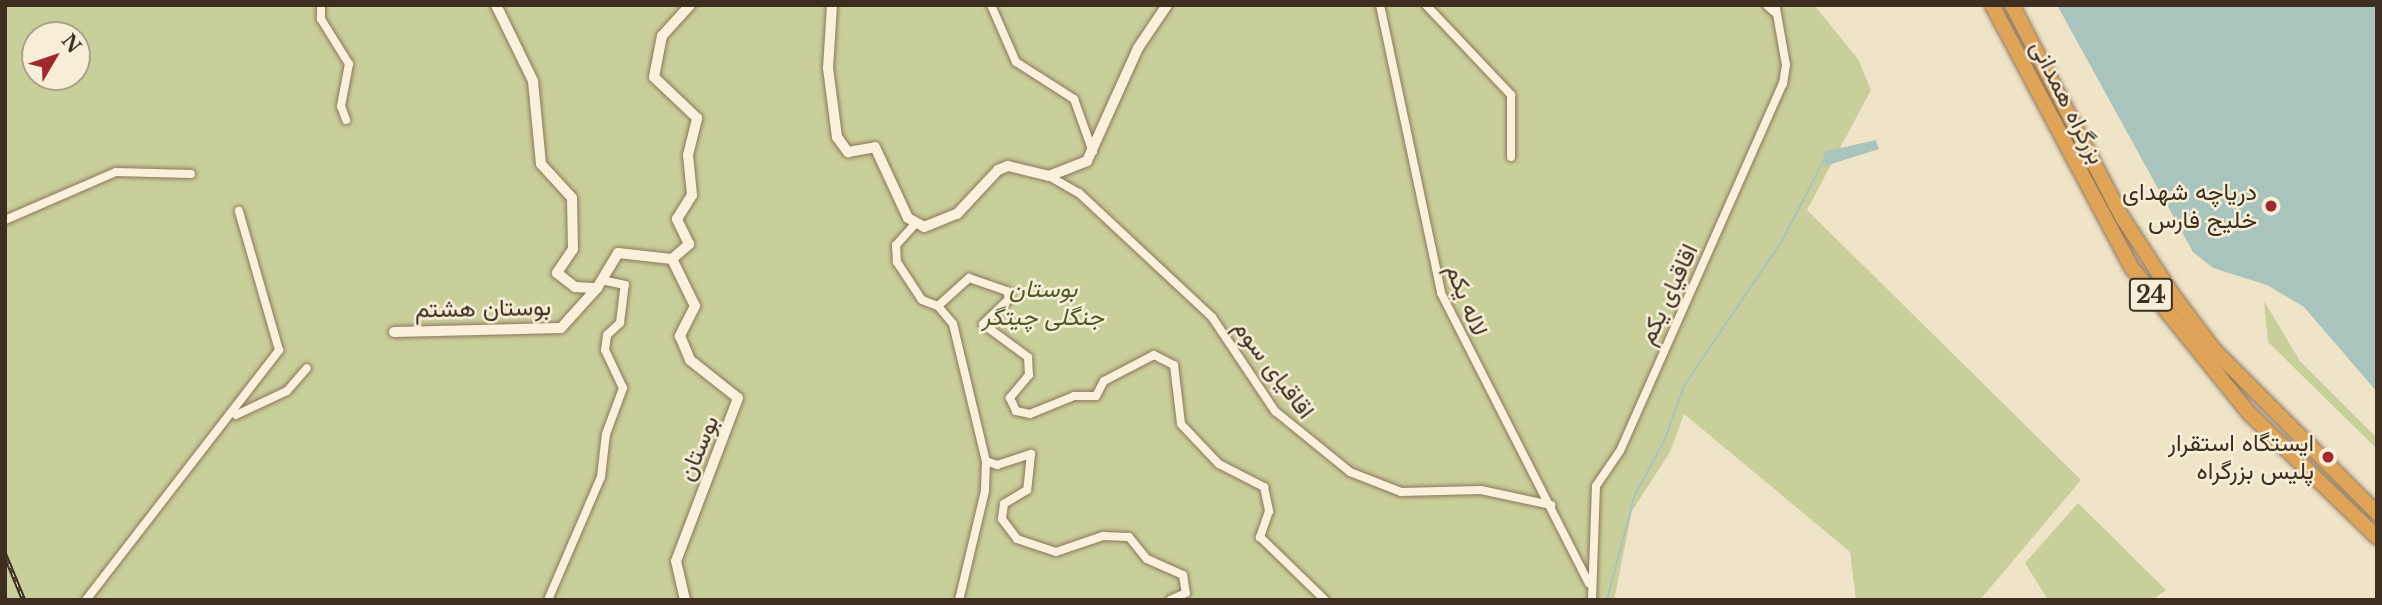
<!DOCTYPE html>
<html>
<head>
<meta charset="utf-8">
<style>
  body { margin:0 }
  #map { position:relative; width:2382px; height:605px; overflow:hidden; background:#f0e4c8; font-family:"Libre Baskerville",Vazirmatn,serif }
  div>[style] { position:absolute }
  .green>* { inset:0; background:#c9cf9b }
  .water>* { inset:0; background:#a9c4bc }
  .stream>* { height:2px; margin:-1px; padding:0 1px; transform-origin:1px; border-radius:1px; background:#a9c4bc }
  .roads { filter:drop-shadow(0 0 2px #8d765c) drop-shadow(0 0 2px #8d765c) }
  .street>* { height:8px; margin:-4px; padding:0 4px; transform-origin:4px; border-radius:4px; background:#faf1dc }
  .secondary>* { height:10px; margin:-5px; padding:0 5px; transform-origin:5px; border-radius:5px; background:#faf1dc }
  .highway>* { height:14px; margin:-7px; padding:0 7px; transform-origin:7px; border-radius:7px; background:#e0a458 }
  .rail>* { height:4.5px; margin-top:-2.25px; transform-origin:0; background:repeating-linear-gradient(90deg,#f7eed8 0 5px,#3d2e20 0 10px); box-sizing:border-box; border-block:2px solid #3d2e20 }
  .dots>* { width:19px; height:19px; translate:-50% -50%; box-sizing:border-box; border:4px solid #f7eed8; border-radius:50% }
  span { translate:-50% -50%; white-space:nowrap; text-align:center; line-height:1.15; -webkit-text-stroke:5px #f7eed8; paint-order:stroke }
  .shield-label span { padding:2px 5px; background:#f7eed8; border:2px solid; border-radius:5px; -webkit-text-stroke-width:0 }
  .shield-label { font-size:23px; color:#3d2e20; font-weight:700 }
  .street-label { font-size:24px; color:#3d2e20 }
  .poi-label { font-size:24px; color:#3d2e20 }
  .right { translate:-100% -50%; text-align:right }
  .park-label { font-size:24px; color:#4d5a26; font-style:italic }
  .frame { position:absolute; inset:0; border:7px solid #3d2e20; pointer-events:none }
  .north { position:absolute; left:21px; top:21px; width:70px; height:70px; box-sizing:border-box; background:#f7eed8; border:2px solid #ada18e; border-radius:50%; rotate:51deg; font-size:19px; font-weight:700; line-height:28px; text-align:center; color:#3d2e20 }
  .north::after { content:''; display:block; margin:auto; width:24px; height:32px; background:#9e2a2b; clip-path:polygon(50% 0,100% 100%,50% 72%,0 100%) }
</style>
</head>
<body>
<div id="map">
  <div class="green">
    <i style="clip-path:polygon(evenodd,5px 5px,1814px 5px,1858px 59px,1871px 90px,1807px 210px,2081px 480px,1980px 600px,1856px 600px,1850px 552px,1684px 414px,1670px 452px,1632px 511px,1614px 600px,5px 600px,5px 5px,35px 35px,77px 35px,77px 77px,35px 77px,35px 35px)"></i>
    <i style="clip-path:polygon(2264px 301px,2300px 361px,2377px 438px,2377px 449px,2268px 342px)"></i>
    <i style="clip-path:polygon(2078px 503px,2166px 590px,2152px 600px,2048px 600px,2025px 563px)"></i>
  </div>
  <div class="water">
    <i style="clip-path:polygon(2057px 5px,2377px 5px,2377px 392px,2304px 307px,2267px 285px,2213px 268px,2193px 252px)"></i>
    <i style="clip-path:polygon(1876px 140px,1879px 149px,1825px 166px,1823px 152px)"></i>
  </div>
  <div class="stream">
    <i style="left:1607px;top:600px;width:106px;rotate:-75.3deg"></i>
    <i style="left:1634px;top:497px;width:66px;rotate:-61.9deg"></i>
    <i style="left:1665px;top:439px;width:56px;rotate:-70.3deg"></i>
    <i style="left:1684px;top:386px;width:177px;rotate:-56deg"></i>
    <i style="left:1783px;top:239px;width:89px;rotate:-62.6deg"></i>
  </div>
  <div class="roads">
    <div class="street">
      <i style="left:321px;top:5px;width:14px;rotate:90deg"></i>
      <i style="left:321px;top:19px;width:53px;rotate:58.1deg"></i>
      <i style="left:349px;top:64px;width:43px;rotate:100.8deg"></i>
      <i style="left:341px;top:106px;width:15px;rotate:70deg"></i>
      <i style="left:991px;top:5px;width:62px;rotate:66.3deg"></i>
      <i style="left:1016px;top:62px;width:69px;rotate:32.5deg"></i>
      <i style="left:1074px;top:99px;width:56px;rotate:70.3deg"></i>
      <i style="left:1380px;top:5px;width:294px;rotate:78deg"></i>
      <i style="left:1441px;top:293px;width:326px;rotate:63deg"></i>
      <i style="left:1426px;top:5px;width:124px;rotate:46.6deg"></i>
      <i style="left:1511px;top:95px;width:62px;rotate:90deg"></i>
      <i style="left:1049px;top:176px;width:34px;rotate:30deg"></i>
      <i style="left:1079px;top:193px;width:182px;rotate:43deg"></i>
      <i style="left:1212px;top:317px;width:113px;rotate:56.2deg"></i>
      <i style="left:1275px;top:411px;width:97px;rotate:39.1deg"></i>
      <i style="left:1350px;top:472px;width:55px;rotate:21.4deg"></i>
      <i style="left:1401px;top:492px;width:80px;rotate:-1.4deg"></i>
      <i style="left:1481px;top:490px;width:72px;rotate:12.1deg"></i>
      <i style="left:5px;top:220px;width:121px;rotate:-23.4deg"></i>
      <i style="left:116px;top:172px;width:75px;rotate:1.5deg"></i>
      <i style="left:915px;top:224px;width:28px;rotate:132deg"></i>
      <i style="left:896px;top:245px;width:17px;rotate:87deg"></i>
      <i style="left:897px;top:262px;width:45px;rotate:56.7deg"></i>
      <i style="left:922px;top:300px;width:17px;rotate:21deg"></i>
      <i style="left:938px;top:306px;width:42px;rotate:-42.1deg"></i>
      <i style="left:969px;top:278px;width:40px;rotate:18.9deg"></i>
      <i style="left:1007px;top:291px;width:8px;rotate:76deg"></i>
      <i style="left:1009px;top:299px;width:36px;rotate:136deg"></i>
      <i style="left:983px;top:324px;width:56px;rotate:36.3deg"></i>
      <i style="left:1028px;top:357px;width:18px;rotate:87deg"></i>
      <i style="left:1029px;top:375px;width:30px;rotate:130deg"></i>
      <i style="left:1010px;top:398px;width:14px;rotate:65deg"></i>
      <i style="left:1016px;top:411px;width:14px;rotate:12deg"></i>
      <i style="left:1030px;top:414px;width:48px;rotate:-22.2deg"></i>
      <i style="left:1074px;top:396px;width:22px"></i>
      <i style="left:1096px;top:396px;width:17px;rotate:-62deg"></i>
      <i style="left:1104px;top:381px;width:56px;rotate:-27.5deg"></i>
      <i style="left:1154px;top:355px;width:22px;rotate:27deg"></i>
      <i style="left:1174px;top:365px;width:59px;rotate:83.2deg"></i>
      <i style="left:1181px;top:424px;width:55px;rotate:46.5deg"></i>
      <i style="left:1219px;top:464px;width:51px;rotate:27.1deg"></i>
      <i style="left:1264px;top:487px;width:25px;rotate:78deg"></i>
      <i style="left:1269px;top:511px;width:28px;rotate:109deg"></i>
      <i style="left:1260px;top:537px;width:91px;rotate:44.1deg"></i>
      <i style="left:938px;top:306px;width:23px;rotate:50deg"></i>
      <i style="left:953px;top:324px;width:141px;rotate:76.5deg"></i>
      <i style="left:986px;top:461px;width:30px;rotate:92deg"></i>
      <i style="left:985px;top:491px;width:112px;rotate:103.4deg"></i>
      <i style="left:236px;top:415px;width:56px;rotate:-25.2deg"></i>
      <i style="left:287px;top:391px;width:30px;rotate:-49deg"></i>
      <i style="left:986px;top:461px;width:12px;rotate:20deg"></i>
      <i style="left:997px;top:465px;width:36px;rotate:-18deg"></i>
      <i style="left:1031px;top:454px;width:36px;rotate:96deg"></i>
      <i style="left:1027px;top:490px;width:27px;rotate:149deg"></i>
      <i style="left:1004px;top:504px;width:15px;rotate:98deg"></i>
      <i style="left:1002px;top:519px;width:25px;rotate:53deg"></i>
      <i style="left:1017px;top:539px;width:41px;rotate:18.4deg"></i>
      <i style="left:1056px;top:552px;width:50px;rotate:-18.8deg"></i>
      <i style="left:1103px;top:536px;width:26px;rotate:2deg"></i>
      <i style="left:1129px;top:537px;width:28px;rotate:51deg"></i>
      <i style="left:1147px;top:559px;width:39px;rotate:24deg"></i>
      <i style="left:1183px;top:575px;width:18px;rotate:81deg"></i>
      <i style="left:1186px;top:593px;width:17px;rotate:156deg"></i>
      <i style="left:86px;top:600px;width:316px;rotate:-52.3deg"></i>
      <i style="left:279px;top:350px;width:145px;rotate:-106.1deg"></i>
      <i style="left:548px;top:600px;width:134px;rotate:-66.7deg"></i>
      <i style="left:601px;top:477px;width:43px;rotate:-83.4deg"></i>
      <i style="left:606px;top:434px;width:49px;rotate:-69.7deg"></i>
      <i style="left:623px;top:388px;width:42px;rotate:-115.3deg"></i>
      <i style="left:605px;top:350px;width:15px;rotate:-82deg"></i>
      <i style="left:607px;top:335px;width:18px;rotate:-43deg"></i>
      <i style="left:620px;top:323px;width:38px;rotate:-83deg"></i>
      <i style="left:625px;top:285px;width:24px;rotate:-168deg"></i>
      <i style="left:1592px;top:600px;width:114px;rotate:-88deg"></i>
      <i style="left:1596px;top:486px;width:42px;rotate:-55.6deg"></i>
      <i style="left:1620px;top:451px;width:402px;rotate:-66.1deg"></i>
      <i style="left:1783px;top:84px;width:19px;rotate:-81deg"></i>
      <i style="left:1786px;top:65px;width:58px;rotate:-100deg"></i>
    </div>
    <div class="secondary">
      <i style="left:496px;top:5px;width:85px;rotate:64deg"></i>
      <i style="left:533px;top:81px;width:83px;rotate:84.5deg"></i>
      <i style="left:541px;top:164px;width:46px;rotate:47.6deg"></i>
      <i style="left:572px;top:198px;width:51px;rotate:88.9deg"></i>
      <i style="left:573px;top:249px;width:29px;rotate:124deg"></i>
      <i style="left:557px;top:273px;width:23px;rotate:38deg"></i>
      <i style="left:575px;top:287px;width:22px;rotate:3deg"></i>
      <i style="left:597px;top:288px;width:41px;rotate:-59deg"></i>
      <i style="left:618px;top:253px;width:54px;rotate:6.3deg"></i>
      <i style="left:672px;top:259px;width:23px;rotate:-41deg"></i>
      <i style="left:689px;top:244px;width:28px;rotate:-116deg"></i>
      <i style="left:677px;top:219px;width:28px;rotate:-58deg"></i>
      <i style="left:692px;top:195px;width:40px;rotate:-95.7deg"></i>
      <i style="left:688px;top:155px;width:38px;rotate:-76deg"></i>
      <i style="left:697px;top:118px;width:59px;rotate:-136.4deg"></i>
      <i style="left:654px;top:77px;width:42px;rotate:-79deg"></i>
      <i style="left:662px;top:36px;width:42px;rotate:-47.9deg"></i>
      <i style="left:832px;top:5px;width:63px;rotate:93.6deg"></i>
      <i style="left:828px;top:68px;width:70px;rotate:82.6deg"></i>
      <i style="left:837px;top:137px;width:19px;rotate:54deg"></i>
      <i style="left:848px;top:152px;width:27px;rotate:-10deg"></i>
      <i style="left:875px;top:147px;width:78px;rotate:65.1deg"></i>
      <i style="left:908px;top:218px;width:18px;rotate:29deg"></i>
      <i style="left:924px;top:227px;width:35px;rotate:-22deg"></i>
      <i style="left:957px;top:214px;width:60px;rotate:-47deg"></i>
      <i style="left:998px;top:170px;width:11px;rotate:-22deg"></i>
      <i style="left:1008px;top:166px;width:42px;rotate:13.7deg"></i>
      <i style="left:1049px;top:176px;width:41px;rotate:-21.5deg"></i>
      <i style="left:1087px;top:161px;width:124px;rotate:-65.7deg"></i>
      <i style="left:1138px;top:48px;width:52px;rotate:-56deg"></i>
      <i style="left:1768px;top:5px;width:9px;rotate:41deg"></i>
      <i style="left:672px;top:259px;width:52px;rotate:63.9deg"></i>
      <i style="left:695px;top:306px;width:34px;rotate:117deg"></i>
      <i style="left:680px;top:336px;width:26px;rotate:67deg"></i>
      <i style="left:690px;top:360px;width:61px;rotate:38.4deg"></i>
      <i style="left:738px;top:398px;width:174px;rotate:110.8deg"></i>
      <i style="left:676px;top:561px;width:40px;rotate:77deg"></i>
      <i style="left:394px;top:332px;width:167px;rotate:-1.4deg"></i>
      <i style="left:561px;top:328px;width:54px;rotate:-48deg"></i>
    </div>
    <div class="highway">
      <i style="left:1992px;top:5px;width:298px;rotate:62deg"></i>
      <i style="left:2132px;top:268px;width:188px;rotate:51.1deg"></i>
      <i style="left:2250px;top:414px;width:177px;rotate:44.1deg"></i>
      <i style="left:2012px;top:5px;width:239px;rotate:62.6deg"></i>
      <i style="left:2122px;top:217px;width:92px;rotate:57deg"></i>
      <i style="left:2172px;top:294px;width:70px;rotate:53.1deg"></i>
      <i style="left:2214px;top:350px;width:231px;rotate:45deg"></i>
    </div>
  </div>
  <div class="rail">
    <i style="left:5px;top:554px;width:50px;rotate:67.6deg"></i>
  </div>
  <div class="dots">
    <i style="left:2271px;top:206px;background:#9e2a2b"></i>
    <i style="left:2328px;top:457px;background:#9e2a2b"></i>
  </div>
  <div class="shield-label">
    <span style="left:2151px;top:295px">24</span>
  </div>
  <div class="street-label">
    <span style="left:2068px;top:102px;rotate:63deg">بزرگراه همدانی</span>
    <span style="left:1668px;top:294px;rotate:-65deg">اقاقیای یکم</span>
    <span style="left:1467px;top:300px;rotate:68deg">لاله یکم</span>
    <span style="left:483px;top:308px;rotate:-1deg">بوستان هشتم</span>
    <span style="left:1274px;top:369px;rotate:53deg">اقاقیای سوم</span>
    <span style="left:698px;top:448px;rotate:-67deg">بوستان</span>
  </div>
  <div class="poi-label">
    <span class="right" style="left:2257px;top:206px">دریاچه شهدای<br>خلیج فارس</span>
    <span class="right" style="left:2314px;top:457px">ایستگاه استقرار<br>پلیس بزرگراه</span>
  </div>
  <div class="park-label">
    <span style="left:1043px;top:303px">بوستان<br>جنگلی چیتگر</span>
  </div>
  <div class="frame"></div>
  <div class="north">N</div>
</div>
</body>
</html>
